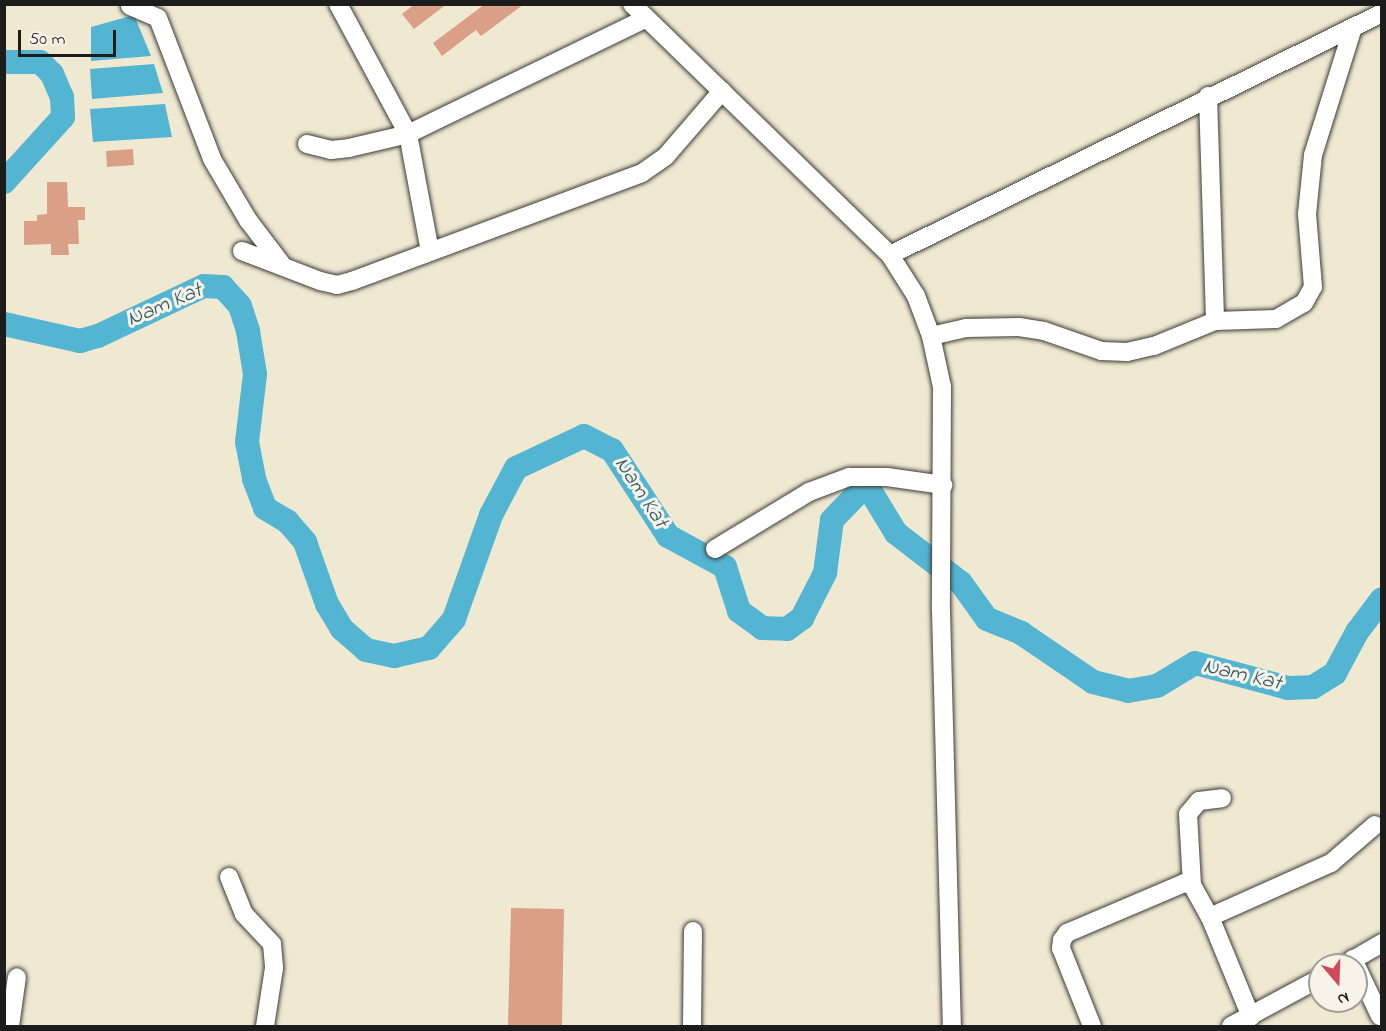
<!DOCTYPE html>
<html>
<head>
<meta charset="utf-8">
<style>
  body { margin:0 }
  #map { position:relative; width:1386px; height:1031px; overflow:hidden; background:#f0e9d2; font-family:"Indie Flower",sans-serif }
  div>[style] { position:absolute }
  .water>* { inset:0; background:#53b5d2 }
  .river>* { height:24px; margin:-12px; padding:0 12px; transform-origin:12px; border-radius:12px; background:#53b5d2 }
  .building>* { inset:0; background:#d99f87 }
  .roads { filter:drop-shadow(0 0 2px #3c3b37) drop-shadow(0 0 2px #3c3b37) }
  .minor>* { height:18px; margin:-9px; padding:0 9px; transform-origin:9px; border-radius:9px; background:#fff }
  span { translate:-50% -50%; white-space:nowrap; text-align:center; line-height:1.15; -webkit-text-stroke:6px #f7f3e8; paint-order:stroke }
  .water-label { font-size:22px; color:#325965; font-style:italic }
  .frame { position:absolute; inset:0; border:6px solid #1c1c1c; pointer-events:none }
  .north { position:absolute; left:1308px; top:953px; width:60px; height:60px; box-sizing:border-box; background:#f7f3e8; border:2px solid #9f9d96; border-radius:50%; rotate:161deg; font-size:16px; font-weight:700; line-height:24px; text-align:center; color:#1c1c1c }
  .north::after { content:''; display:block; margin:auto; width:21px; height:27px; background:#d1495b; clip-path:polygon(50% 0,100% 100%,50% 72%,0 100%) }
  .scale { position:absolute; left:18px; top:30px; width:98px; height:27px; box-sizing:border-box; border:3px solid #1c1c1c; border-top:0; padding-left:8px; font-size:18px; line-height:21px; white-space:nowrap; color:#1c1c1c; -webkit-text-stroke:4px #f7f3e8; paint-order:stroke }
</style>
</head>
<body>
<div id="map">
  <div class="water">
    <i style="clip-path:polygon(134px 15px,151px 56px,91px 61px,91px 27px)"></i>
    <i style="clip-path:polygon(154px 64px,163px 93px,92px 99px,90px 69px)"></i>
    <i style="clip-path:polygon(165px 104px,172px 137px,93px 142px,90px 109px)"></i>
  </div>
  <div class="river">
    <i style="left:4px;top:62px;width:36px"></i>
    <i style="left:40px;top:62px;width:17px;rotate:45deg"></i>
    <i style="left:52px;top:74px;width:25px;rotate:67deg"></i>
    <i style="left:62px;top:97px;width:20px;rotate:87deg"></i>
    <i style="left:63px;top:117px;width:88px;rotate:132.2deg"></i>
    <i style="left:4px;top:324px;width:78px;rotate:12.6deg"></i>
    <i style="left:80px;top:341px;width:19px;rotate:-16deg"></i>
    <i style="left:98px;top:336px;width:117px;rotate:-25.3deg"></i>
    <i style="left:204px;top:286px;width:19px;rotate:3deg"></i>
    <i style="left:223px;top:287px;width:25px;rotate:48deg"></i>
    <i style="left:240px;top:306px;width:26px;rotate:72deg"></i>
    <i style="left:248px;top:331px;width:44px;rotate:80.8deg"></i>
    <i style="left:255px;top:374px;width:68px;rotate:96.7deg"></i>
    <i style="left:247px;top:442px;width:38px;rotate:79deg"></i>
    <i style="left:254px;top:479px;width:31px;rotate:69deg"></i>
    <i style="left:265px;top:508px;width:26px;rotate:31deg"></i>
    <i style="left:287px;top:521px;width:28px;rotate:49deg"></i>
    <i style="left:305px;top:542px;width:66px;rotate:70.5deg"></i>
    <i style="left:327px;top:604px;width:29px;rotate:59deg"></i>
    <i style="left:342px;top:629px;width:32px;rotate:41deg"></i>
    <i style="left:366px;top:650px;width:29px;rotate:12deg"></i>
    <i style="left:394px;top:656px;width:36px;rotate:-13deg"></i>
    <i style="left:429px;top:648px;width:38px;rotate:-49deg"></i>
    <i style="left:454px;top:619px;width:110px;rotate:-70.4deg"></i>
    <i style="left:491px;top:515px;width:53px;rotate:-62deg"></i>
    <i style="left:516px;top:468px;width:75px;rotate:-25.2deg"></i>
    <i style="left:584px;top:436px;width:31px;rotate:27deg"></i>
    <i style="left:612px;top:450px;width:103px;rotate:56.9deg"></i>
    <i style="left:668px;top:536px;width:65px;rotate:28.5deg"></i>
    <i style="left:725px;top:567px;width:46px;rotate:72.3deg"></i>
    <i style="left:739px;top:611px;width:29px;rotate:36deg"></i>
    <i style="left:762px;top:628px;width:25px;rotate:2deg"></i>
    <i style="left:787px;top:629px;width:19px;rotate:-36deg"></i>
    <i style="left:802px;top:618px;width:51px;rotate:-62.9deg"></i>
    <i style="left:825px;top:573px;width:53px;rotate:-82.5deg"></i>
    <i style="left:832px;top:520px;width:39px;rotate:-46deg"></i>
    <i style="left:859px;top:492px;width:12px"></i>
    <i style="left:871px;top:492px;width:48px;rotate:58.6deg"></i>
    <i style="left:896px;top:533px;width:82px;rotate:37.6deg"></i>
    <i style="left:961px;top:583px;width:44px;rotate:54.2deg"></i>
    <i style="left:987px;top:619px;width:37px;rotate:22deg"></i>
    <i style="left:1021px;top:633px;width:87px;rotate:34.2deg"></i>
    <i style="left:1093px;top:682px;width:36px;rotate:14deg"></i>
    <i style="left:1128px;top:691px;width:29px;rotate:-10deg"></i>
    <i style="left:1157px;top:686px;width:44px;rotate:-31.2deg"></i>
    <i style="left:1195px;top:663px;width:96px;rotate:15deg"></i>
    <i style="left:1288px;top:688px;width:25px;rotate:-2deg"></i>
    <i style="left:1313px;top:687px;width:26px;rotate:-32deg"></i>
    <i style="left:1335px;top:673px;width:47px;rotate:-61.8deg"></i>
    <i style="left:1357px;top:632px;width:41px;rotate:-52.9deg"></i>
  </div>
  <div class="building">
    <i style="clip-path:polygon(415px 4px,447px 4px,414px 29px,402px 14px)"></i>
    <i style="clip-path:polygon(485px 4px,524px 4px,481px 36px,476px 30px,442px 56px,433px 43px)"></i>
    <i style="clip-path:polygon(133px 149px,134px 165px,107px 167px,106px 151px)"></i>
    <i style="clip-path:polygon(47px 182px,67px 182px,68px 207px,85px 207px,85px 220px,78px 220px,79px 244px,68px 244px,69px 255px,51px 255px,51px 244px,24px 245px,24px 221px,37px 221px,37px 215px,47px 214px)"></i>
    <i style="clip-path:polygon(511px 908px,564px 909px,562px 1026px,508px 1026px)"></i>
  </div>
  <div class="roads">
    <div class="minor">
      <i style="left:338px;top:4px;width:148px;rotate:61.7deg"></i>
      <i style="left:408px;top:134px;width:119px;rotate:79.4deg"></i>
      <i style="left:632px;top:4px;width:360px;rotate:44.2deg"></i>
      <i style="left:890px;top:255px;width:49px;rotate:57.6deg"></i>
      <i style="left:916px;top:296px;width:43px;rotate:69.4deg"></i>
      <i style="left:931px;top:336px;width:52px;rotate:77.8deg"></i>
      <i style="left:942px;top:387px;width:224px;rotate:90.3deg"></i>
      <i style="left:941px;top:611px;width:415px;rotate:88.5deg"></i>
      <i style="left:130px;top:6px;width:30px;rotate:23deg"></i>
      <i style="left:158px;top:18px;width:151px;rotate:69deg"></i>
      <i style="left:212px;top:159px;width:71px;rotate:59.5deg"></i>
      <i style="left:248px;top:220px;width:58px;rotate:52.7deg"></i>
      <i style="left:1208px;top:96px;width:225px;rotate:88.2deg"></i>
      <i style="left:307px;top:144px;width:25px;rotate:14deg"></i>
      <i style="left:331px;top:150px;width:18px;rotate:-6deg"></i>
      <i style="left:349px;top:148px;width:61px;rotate:-13.3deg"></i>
      <i style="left:408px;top:134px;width:263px;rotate:-25.9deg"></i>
      <i style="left:242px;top:251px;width:84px;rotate:21deg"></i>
      <i style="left:320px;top:281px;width:17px;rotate:13deg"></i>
      <i style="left:337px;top:285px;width:16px;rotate:-15deg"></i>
      <i style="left:352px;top:281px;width:309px;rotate:-20.4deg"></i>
      <i style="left:642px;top:173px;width:29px;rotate:-35deg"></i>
      <i style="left:666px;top:156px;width:86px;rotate:-49.3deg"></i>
      <i style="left:890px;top:255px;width:548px;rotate:-26.19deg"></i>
      <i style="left:931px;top:336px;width:36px;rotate:-13deg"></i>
      <i style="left:966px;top:328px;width:53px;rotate:-1.1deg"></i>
      <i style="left:1019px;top:327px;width:25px;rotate:9deg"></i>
      <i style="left:1044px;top:331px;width:60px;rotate:19.3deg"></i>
      <i style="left:1101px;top:351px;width:26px;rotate:2deg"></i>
      <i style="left:1127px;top:352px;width:28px;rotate:-13deg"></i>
      <i style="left:1154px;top:346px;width:66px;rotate:-22.3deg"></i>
      <i style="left:1215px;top:321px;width:61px;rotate:-1.9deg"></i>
      <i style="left:1276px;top:319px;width:32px;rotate:-30deg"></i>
      <i style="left:1304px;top:303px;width:18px;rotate:-61deg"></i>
      <i style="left:1313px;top:287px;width:73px;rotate:-94.7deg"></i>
      <i style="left:1307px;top:214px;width:59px;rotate:-84.2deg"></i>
      <i style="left:1313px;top:155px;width:134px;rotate:-72.6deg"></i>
      <i style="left:715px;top:549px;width:110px;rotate:-31.2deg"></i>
      <i style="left:809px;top:492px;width:43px;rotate:-20.6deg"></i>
      <i style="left:849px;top:477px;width:38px"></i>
      <i style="left:887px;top:477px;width:57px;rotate:8.1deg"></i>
      <i style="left:229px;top:877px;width:40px;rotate:68deg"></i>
      <i style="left:244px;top:914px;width:41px;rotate:47deg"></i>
      <i style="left:272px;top:944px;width:24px;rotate:85deg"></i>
      <i style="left:274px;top:968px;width:59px;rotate:98.8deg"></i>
      <i style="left:1192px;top:885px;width:71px;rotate:-93.2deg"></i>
      <i style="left:1188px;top:814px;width:17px;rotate:-50deg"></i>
      <i style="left:1199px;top:801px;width:23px;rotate:-7deg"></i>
      <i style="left:1210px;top:917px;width:133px;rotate:-24.1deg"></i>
      <i style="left:1331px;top:863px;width:58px;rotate:-40.8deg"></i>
      <i style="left:1353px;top:959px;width:63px;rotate:64.7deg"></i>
      <i style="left:1344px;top:965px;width:44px;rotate:-30.1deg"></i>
      <i style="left:10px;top:1026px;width:49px;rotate:-81.9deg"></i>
      <i style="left:692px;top:1026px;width:95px;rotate:-89.4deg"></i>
      <i style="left:1092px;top:1026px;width:84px;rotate:-111.7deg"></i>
      <i style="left:1061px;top:948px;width:8px;rotate:-83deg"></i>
      <i style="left:1062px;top:940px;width:9px;rotate:-54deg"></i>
      <i style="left:1067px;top:933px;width:127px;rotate:-23.1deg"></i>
      <i style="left:1184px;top:883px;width:8px;rotate:14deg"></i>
      <i style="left:1192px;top:885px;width:37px;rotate:61deg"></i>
      <i style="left:1210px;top:917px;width:108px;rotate:67.7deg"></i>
      <i style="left:1231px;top:1026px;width:101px;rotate:-28.3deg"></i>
    </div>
  </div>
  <div class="water-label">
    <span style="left:165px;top:306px;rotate:-23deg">Nam Kat</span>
    <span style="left:640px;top:493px;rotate:57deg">Nam Kat</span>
    <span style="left:1242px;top:676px;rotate:13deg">Nam Kat</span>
  </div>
  <div class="frame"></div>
  <div class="north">N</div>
  <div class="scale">50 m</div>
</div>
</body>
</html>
